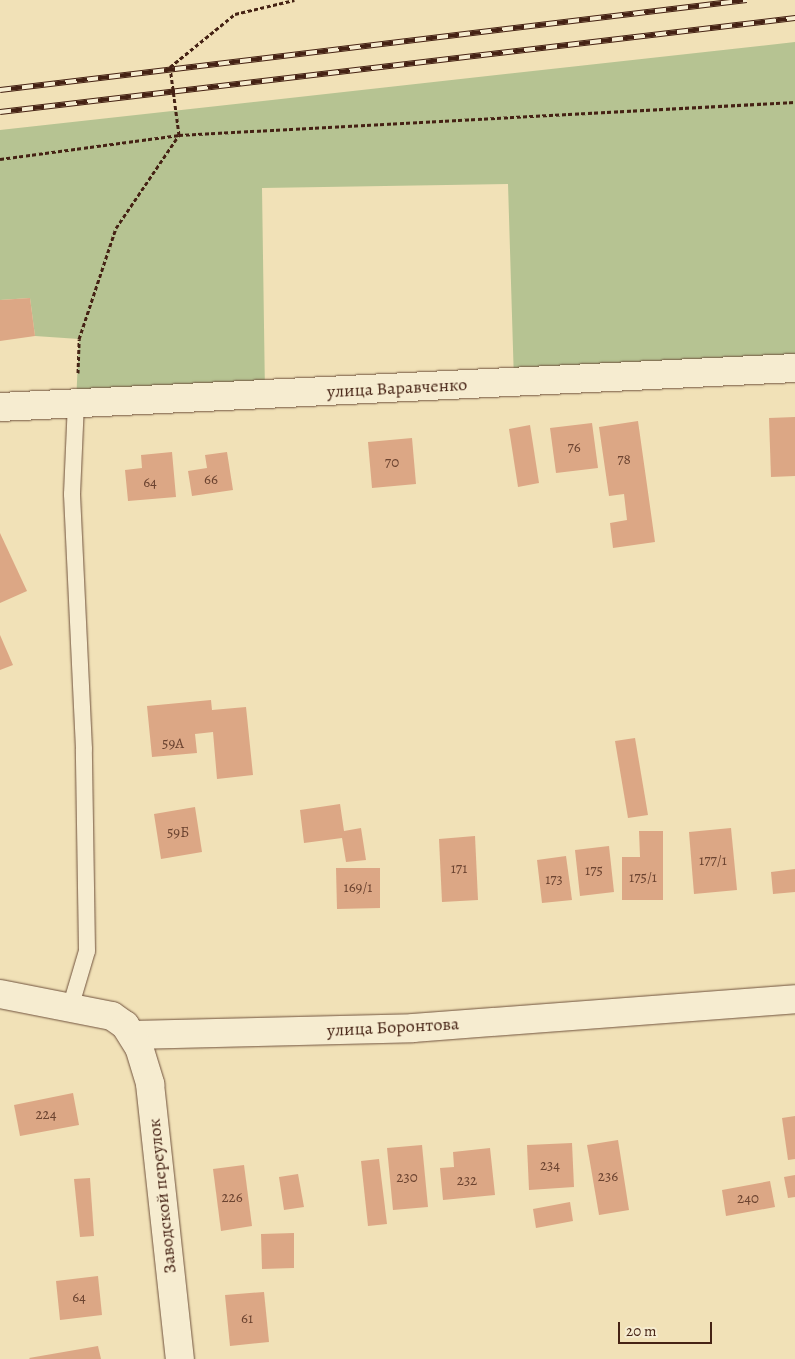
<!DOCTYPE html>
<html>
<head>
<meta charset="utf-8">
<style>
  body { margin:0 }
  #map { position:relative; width:795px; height:1359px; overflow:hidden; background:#f1e1b7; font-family:Alegreya,serif }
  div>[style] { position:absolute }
  .green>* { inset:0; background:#b6c392 }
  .building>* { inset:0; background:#dca785 }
  .path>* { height:3px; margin-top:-1.5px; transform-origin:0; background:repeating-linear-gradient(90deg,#452214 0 4px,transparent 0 6.5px) }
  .roads { filter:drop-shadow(0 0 1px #70523d) drop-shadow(0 0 1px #70523d) }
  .lane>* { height:16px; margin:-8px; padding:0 8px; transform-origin:8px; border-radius:8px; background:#f6ecd0 }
  .street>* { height:28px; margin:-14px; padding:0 14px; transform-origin:14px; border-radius:14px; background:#f6ecd0 }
  .secondary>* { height:28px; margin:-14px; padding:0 14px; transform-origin:14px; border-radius:14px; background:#f6ecd0 }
  .rail>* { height:5.5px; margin-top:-2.75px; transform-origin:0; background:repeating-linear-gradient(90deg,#f6ecd0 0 11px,#452214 0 22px); box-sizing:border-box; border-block:1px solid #452214 }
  span { translate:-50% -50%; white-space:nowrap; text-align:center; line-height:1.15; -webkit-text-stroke:4.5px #f6ecd0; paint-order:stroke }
  .number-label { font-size:15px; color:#6b4330 }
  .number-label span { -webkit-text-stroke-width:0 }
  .street-label { font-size:18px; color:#452214 }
  .scale { position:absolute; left:618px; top:1322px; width:94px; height:22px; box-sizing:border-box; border:2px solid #452214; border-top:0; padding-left:6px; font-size:15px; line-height:18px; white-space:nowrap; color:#452214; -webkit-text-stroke:4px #f6ecd0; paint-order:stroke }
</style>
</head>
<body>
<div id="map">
  <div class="green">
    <i style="clip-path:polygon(795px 42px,795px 368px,514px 382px,508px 184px,262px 188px,265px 394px,76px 403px,79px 339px,35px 336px,30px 298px,0 300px,0 130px)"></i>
  </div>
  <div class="building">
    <i style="clip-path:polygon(30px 298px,35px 336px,0 341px,0 300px)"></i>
    <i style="clip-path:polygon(795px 417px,795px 476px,771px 477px,769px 418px)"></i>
    <i style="clip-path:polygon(638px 421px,655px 542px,613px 548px,610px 523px,627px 520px,624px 494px,609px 496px,599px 427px)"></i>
    <i style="clip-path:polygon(592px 423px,598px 468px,556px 473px,550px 428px)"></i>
    <i style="clip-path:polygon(530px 425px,539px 483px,518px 487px,509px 429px)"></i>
    <i style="clip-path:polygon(412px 438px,416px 484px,372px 488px,368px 442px)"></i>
    <i style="clip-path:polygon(172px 452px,176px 497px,128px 501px,125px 470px,142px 468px,141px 455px)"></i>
    <i style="clip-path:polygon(227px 452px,233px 490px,192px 496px,188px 471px,207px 468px,205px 455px)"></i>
    <i style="clip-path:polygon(0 533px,27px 591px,0 603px)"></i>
    <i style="clip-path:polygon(0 635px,13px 665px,0 670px)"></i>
    <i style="clip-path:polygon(211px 700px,212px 710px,246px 707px,253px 775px,217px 779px,213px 732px,195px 734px,197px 753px,152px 757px,147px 706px)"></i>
    <i style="clip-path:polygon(635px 738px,648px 815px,628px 818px,615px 741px)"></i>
    <i style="clip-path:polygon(340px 804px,344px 831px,361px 828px,366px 860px,346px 862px,342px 838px,304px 843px,300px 810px)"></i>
    <i style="clip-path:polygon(195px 807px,202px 852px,161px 859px,154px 814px)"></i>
    <i style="clip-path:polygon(731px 828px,737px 890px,694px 894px,689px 832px)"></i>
    <i style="clip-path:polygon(639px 831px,663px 831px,663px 900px,622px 900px,622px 857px,640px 857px)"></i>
    <i style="clip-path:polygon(475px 836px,478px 900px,442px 902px,439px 839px)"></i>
    <i style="clip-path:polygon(609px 846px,614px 892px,580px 896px,575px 850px)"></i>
    <i style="clip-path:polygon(566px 856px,572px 900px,542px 903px,537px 860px)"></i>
    <i style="clip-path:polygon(336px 868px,380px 868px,380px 908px,337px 909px)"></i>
    <i style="clip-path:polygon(795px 869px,795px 892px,773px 894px,771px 872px)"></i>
    <i style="clip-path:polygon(73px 1093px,79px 1125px,20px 1136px,14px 1105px)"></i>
    <i style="clip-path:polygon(795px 1116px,795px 1159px,788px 1160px,782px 1118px)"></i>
    <i style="clip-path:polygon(618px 1140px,629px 1210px,599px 1215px,587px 1145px)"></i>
    <i style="clip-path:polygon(572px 1143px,574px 1187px,529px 1190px,527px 1145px)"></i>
    <i style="clip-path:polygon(422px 1145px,428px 1207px,393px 1210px,387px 1148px)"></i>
    <i style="clip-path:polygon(490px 1148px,495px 1195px,443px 1200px,440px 1168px,454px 1167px,453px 1152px)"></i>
    <i style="clip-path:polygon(379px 1159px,387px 1224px,368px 1226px,361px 1161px)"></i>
    <i style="clip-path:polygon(244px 1165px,252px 1226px,221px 1231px,213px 1169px)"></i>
    <i style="clip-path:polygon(298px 1174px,304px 1207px,284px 1210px,279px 1177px)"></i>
    <i style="clip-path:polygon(795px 1175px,795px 1197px,788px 1198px,784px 1177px)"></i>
    <i style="clip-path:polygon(90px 1178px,94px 1236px,80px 1237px,74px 1179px)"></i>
    <i style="clip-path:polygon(770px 1181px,775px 1207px,726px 1216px,722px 1190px)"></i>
    <i style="clip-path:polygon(570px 1202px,573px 1221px,536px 1228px,533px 1209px)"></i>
    <i style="clip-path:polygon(294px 1233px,294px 1268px,262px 1269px,261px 1234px)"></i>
    <i style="clip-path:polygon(98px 1276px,102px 1315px,60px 1320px,56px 1281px)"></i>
    <i style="clip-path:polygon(264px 1292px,269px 1342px,230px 1346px,225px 1295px)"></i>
    <i style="clip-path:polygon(98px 1346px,101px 1359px,30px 1359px,29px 1358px)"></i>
  </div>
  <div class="path">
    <i style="left:0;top:159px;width:181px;rotate:-7.6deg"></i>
    <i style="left:179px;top:135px;width:617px;rotate:-3.07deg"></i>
    <i style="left:78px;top:373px;width:34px;rotate:-88deg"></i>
    <i style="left:79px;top:339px;width:117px;rotate:-71.6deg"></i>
    <i style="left:116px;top:228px;width:112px;rotate:-55.9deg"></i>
    <i style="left:179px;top:135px;width:69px;rotate:-97.5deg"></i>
    <i style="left:170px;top:67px;width:84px;rotate:-39.2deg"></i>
    <i style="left:235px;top:14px;width:61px;rotate:-13.3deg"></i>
  </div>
  <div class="roads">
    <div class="lane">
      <i style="left:71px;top:1005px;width:56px;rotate:-73.5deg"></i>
      <i style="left:87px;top:951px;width:202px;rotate:-90.9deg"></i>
      <i style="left:84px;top:749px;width:255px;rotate:-92.7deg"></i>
      <i style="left:72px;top:494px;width:91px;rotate:-87.5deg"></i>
    </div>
    <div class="street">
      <i style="left:0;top:407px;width:796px;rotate:-2.81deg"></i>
      <i style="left:133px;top:1035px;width:280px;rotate:-1.4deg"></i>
      <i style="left:413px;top:1028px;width:383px;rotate:-4.3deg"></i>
    </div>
    <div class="secondary">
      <i style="left:0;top:994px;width:114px;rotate:11.1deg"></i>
      <i style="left:112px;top:1016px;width:16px;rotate:35deg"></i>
      <i style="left:125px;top:1025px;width:26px;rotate:58deg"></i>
      <i style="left:139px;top:1047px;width:39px;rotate:73deg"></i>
      <i style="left:150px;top:1084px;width:277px;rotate:83.8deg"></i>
    </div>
  </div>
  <div class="rail">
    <i style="left:0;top:90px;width:752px;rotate:-6.87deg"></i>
    <i style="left:0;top:112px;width:801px;rotate:-6.74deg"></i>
  </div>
  <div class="number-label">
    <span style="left:574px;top:448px">76</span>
    <span style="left:624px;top:460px">78</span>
    <span style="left:392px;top:463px">70</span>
    <span style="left:211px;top:480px">66</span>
    <span style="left:150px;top:483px">64</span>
    <span style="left:173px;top:744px">59А</span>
    <span style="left:178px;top:833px">59Б</span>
    <span style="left:713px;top:861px">177/1</span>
    <span style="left:459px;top:869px">171</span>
    <span style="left:594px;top:871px">175</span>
    <span style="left:643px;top:878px">175/1</span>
    <span style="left:554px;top:880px">173</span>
    <span style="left:358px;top:888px">169/1</span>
    <span style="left:46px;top:1115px">224</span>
    <span style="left:550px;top:1166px">234</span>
    <span style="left:608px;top:1177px">236</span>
    <span style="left:407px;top:1178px">230</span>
    <span style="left:467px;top:1181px">232</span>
    <span style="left:232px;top:1198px">226</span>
    <span style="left:748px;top:1199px">240</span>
    <span style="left:79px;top:1298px">64</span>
    <span style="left:247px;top:1319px">61</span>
  </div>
  <div class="street-label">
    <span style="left:397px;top:388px;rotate:-3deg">улица Варавченко</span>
    <span style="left:393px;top:1027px;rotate:-3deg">улица Боронтова</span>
    <span style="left:162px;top:1196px;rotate:-96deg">Заводской переулок</span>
  </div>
  <div class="scale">20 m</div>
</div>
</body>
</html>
